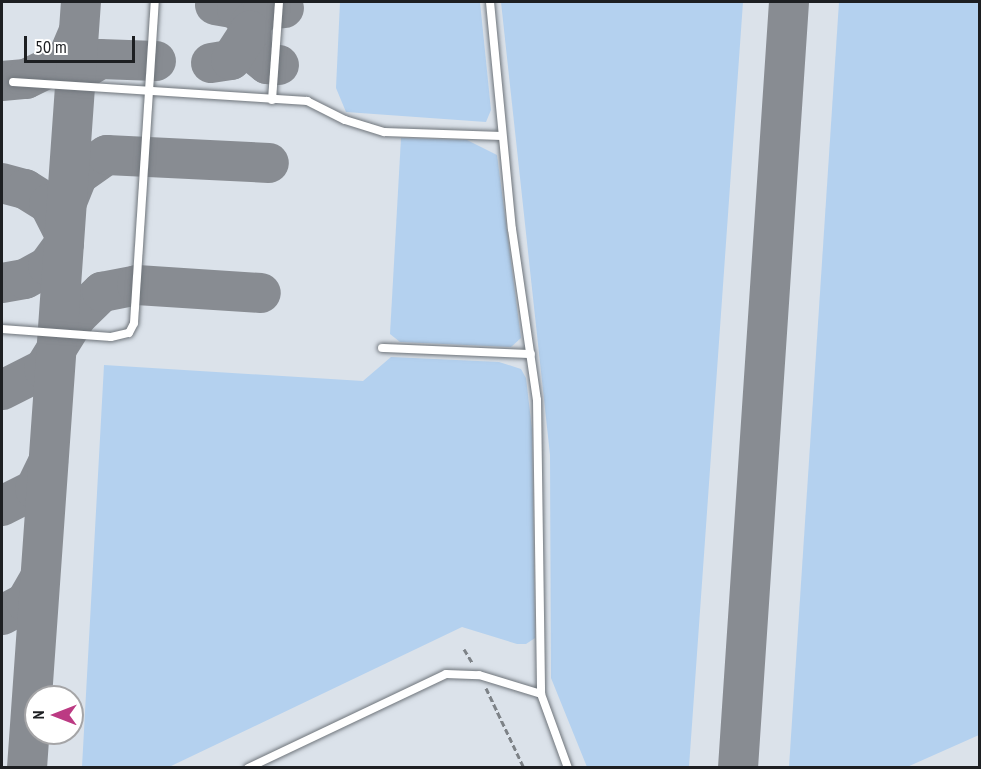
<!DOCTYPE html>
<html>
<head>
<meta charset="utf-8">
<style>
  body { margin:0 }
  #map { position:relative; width:981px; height:769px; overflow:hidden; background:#dbe2ea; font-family:"PT Sans Narrow",sans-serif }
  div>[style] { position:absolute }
  .green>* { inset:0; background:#b4d1ef }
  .taxiway>* { height:40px; margin:-20px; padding:0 20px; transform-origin:20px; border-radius:20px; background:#888c92 }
  .path>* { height:3px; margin-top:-1.5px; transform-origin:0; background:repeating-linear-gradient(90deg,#7d8287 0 6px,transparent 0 9px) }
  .roads { filter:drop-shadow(0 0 2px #6e747a) drop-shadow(0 0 2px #6e747a) }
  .service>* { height:8px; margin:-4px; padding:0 4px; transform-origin:4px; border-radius:4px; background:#fff }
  span { translate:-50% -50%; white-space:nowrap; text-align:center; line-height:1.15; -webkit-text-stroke:6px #fff; paint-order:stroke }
  .frame { position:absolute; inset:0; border:3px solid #1d1f22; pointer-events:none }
  .north { position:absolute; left:24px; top:685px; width:60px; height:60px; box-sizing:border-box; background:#fff; border:2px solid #a5a5a7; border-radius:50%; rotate:270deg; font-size:16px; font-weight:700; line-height:24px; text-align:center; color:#1d1f22 }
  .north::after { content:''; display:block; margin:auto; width:21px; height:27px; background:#bc3a83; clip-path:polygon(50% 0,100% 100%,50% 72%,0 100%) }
  .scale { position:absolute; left:24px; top:36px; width:111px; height:27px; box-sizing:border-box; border:3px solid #1d1f22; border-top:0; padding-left:8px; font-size:18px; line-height:21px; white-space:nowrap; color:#1d1f22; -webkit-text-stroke:4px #fff; paint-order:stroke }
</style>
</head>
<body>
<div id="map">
  <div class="green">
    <i style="clip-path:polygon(340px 2px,480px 2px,491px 110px,486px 122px,346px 112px,336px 88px)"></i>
    <i style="clip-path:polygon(501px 2px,743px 2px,689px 767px,587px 767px,551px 678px,550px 455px)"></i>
    <i style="clip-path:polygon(839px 2px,979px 2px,979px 735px,907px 767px,789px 767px)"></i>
    <i style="clip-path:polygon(401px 138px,467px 140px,497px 155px,521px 338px,511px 347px,400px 342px,390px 334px)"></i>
    <i style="clip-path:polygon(391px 357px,499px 362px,521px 369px,526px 378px,532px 429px,535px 638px,526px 644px,517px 644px,462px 627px,169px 767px,82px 767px,104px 365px,363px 381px)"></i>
  </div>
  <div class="taxiway">
    <i style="left:251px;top:2px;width:50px;rotate:88.9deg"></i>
    <i style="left:252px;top:52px;width:19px;rotate:39deg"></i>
    <i style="left:267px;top:64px;width:12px;rotate:5deg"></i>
    <i style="left:215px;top:5px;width:22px;rotate:10deg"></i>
    <i style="left:237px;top:9px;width:20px;rotate:49deg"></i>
    <i style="left:250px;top:24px;width:19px;rotate:-47deg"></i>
    <i style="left:263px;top:10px;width:21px;rotate:-5deg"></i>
    <i style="left:211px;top:63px;width:20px;rotate:-9deg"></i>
    <i style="left:231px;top:60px;width:35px;rotate:-57deg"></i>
    <i style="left:2px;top:81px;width:24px;rotate:-5deg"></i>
    <i style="left:26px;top:79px;width:46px;rotate:-26deg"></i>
    <i style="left:67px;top:59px;width:28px;rotate:-67deg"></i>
    <i style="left:75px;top:86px;width:17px;rotate:-66deg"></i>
    <i style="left:82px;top:70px;width:21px;rotate:-31deg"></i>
    <i style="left:100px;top:59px;width:56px;rotate:2deg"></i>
    <i style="left:2px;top:183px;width:24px;rotate:15deg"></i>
    <i style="left:25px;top:189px;width:28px;rotate:32deg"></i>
    <i style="left:49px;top:204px;width:33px;rotate:63deg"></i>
    <i style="left:67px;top:202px;width:29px;rotate:-68deg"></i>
    <i style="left:78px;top:175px;width:35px;rotate:-35deg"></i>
    <i style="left:107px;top:155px;width:162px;rotate:2.8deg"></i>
    <i style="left:2px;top:283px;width:23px;rotate:-10deg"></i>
    <i style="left:25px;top:279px;width:26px;rotate:-29deg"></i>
    <i style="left:48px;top:266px;width:27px;rotate:-54deg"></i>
    <i style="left:2px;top:390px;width:47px;rotate:-26.6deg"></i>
    <i style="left:44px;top:369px;width:62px;rotate:-58.1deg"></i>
    <i style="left:77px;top:316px;width:35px;rotate:-44deg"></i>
    <i style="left:102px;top:292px;width:36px;rotate:-11deg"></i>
    <i style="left:137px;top:285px;width:124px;rotate:3.7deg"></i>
    <i style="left:2px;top:506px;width:37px;rotate:-27deg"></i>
    <i style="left:35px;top:489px;width:30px;rotate:-64deg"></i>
    <i style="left:2px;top:615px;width:27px;rotate:-28deg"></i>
    <i style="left:26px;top:602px;width:28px;rotate:-60deg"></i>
    <i style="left:27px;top:768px;width:768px;rotate:-85.97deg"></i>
    <i style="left:738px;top:768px;width:768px;rotate:-86.19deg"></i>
  </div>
  <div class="path">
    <i style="left:464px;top:649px;width:17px;rotate:59deg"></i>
    <i style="left:486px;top:688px;width:89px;rotate:64.6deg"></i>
  </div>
  <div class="roads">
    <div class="service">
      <i style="left:490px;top:2px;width:228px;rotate:84.5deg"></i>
      <i style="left:512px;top:229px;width:173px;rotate:81.7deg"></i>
      <i style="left:537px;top:400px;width:294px;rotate:89.2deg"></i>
      <i style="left:541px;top:694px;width:79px;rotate:70deg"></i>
      <i style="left:13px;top:82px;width:295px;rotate:3.7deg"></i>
      <i style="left:307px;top:101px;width:42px;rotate:26.6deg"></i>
      <i style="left:345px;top:120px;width:41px;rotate:17.1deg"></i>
      <i style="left:384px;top:132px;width:118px;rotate:1.9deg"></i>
      <i style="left:272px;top:100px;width:98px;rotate:-85.9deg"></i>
      <i style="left:2px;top:329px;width:109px;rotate:4.2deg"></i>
      <i style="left:111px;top:337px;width:18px;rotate:-13deg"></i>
      <i style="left:129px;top:333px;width:11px;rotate:-63deg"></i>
      <i style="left:134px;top:323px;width:322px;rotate:-86.3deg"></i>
      <i style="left:382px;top:348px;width:149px;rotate:2.3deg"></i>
      <i style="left:248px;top:768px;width:219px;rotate:-25.4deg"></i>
      <i style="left:446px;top:674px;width:33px;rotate:2deg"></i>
      <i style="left:479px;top:675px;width:65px;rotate:17deg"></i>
    </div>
  </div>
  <div class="frame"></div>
  <div class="north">N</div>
  <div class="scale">50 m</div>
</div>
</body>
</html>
